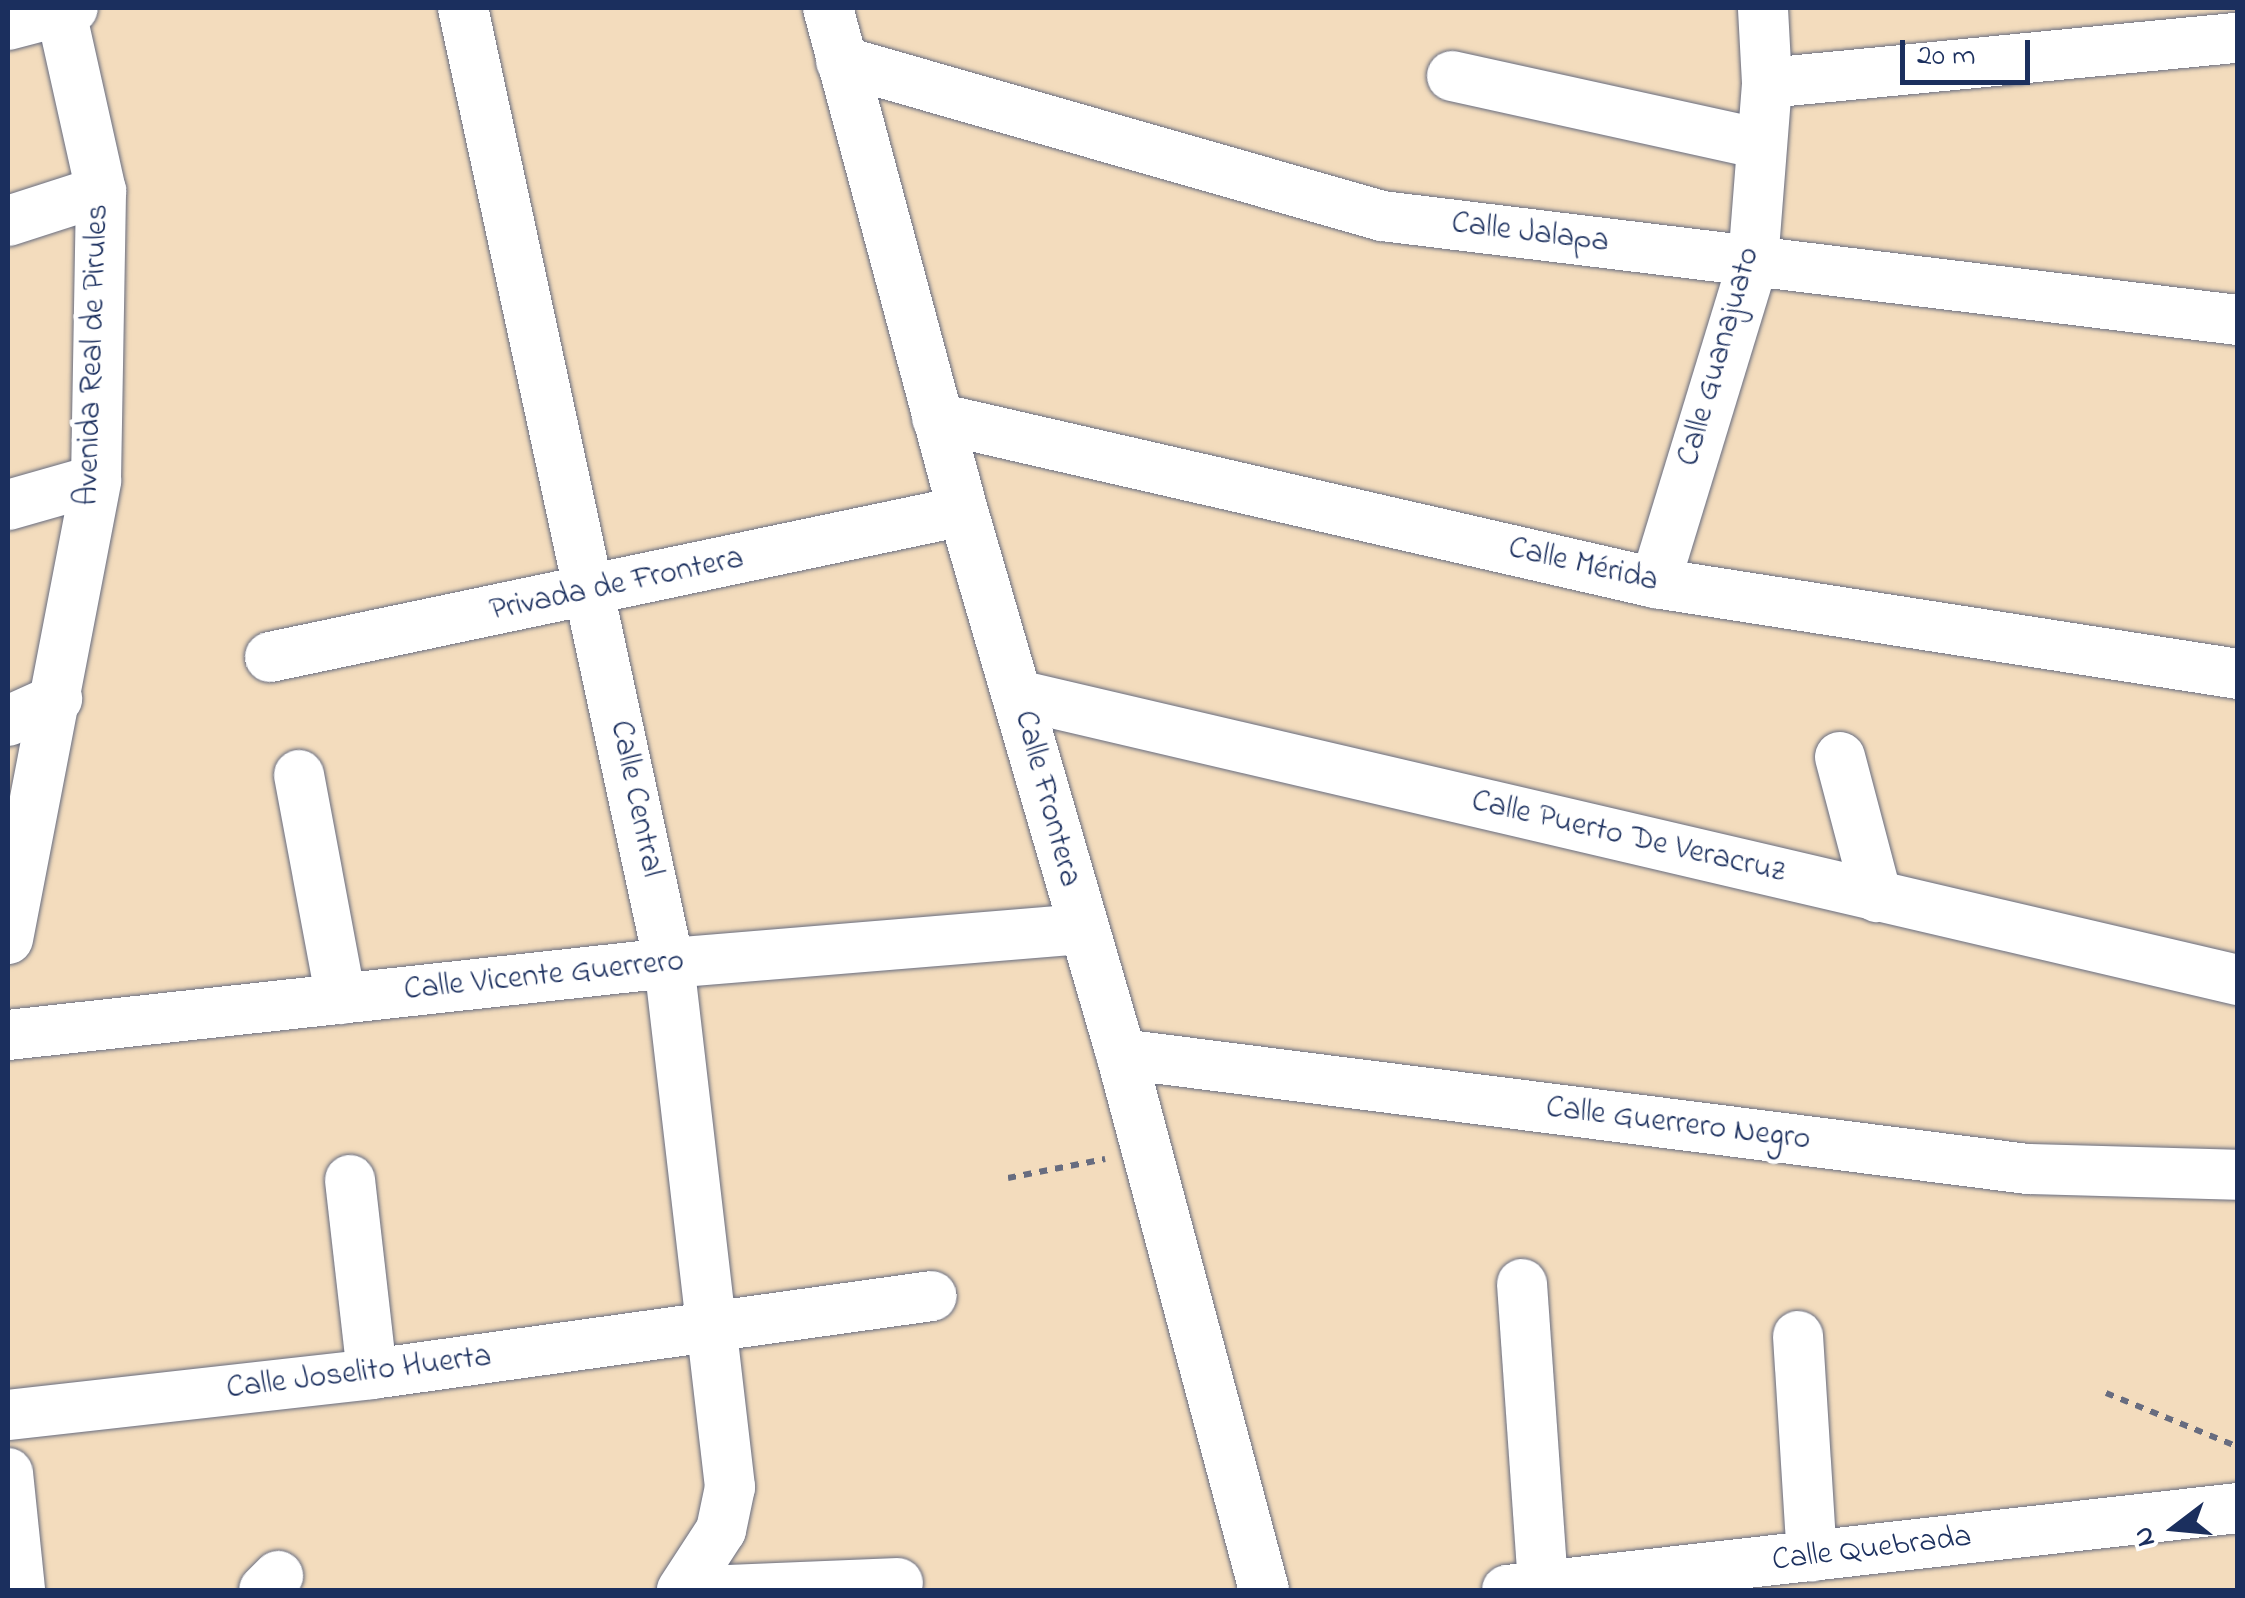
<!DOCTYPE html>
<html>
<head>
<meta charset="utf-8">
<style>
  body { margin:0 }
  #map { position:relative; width:2245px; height:1598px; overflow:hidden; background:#f3dcbd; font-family:"Indie Flower",sans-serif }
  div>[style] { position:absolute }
  .path>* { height:6px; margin-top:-3px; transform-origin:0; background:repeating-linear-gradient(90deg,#676c7f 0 8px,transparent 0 16px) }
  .roads { filter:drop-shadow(0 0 2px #676c7f) drop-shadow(0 0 2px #676c7f) }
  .minor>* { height:50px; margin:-25px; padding:0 25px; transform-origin:25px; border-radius:25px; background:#fff }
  span { translate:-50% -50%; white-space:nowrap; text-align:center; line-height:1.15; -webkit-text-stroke:9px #fff; paint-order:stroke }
  .street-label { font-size:32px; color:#1b2f5e }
  .frame { position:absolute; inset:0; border:10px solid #1b2f5e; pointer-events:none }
  .north { position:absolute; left:2125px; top:1478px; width:100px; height:100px; -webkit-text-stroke:8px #fff; paint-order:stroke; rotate:254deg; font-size:28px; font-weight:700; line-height:40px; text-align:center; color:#1b2f5e }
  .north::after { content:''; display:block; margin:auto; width:35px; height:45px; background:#1b2f5e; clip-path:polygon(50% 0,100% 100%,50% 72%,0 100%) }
  .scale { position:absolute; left:1900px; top:40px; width:130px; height:45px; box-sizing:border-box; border:5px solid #1b2f5e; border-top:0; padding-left:12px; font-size:30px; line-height:35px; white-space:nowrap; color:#1b2f5e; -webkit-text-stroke:8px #fff; paint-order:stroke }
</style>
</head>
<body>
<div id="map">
  <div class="path">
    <i style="left:1008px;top:1178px;width:99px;rotate:-11.1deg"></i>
    <i style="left:2106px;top:1393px;width:143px;rotate:22.2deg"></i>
  </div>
  <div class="roads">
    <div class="minor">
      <i style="left:463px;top:8px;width:977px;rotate:77.83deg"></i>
      <i style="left:669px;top:963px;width:528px;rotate:83.36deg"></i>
      <i style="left:730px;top:1487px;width:44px;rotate:101.8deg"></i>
      <i style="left:721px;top:1530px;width:72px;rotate:123deg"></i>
      <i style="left:828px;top:8px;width:521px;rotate:74.98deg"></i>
      <i style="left:963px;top:511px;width:566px;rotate:73.78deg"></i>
      <i style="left:1121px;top:1054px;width:555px;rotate:75.06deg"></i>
      <i style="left:8px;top:25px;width:67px;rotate:-14.7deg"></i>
      <i style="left:841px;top:61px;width:563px;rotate:15.99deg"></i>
      <i style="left:1382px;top:216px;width:862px;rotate:6.93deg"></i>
      <i style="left:1452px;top:76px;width:316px;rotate:12.4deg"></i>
      <i style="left:1767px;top:83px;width:473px;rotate:-5.5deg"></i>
      <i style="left:8px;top:221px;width:98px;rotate:-17.9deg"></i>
      <i style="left:937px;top:418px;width:737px;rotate:12.94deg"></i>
      <i style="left:1655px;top:583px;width:590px;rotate:8.87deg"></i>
      <i style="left:8px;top:505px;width:91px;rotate:-15.9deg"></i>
      <i style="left:1655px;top:583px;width:336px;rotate:-73deg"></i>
      <i style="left:1753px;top:262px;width:180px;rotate:-85.5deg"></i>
      <i style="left:1767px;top:83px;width:75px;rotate:-93.1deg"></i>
      <i style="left:270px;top:657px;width:708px;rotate:-11.9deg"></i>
      <i style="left:1018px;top:695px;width:1253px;rotate:13.15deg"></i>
      <i style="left:8px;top:721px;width:54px;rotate:-24.2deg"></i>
      <i style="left:1840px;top:757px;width:145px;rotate:75.2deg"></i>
      <i style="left:299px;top:775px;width:228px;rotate:79.4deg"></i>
      <i style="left:8px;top:939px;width:467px;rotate:-79.1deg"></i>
      <i style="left:96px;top:480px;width:289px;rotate:-89deg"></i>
      <i style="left:101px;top:191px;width:188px;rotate:-102.6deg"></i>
      <i style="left:8px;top:1035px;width:665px;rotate:-6.22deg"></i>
      <i style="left:669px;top:963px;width:414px;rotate:-4.7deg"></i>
      <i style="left:1121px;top:1054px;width:914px;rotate:7.23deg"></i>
      <i style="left:2028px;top:1169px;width:210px;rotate:1.6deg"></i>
      <i style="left:350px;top:1180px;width:195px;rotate:83.5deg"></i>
      <i style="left:1522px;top:1284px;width:304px;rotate:86deg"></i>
      <i style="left:1798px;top:1336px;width:221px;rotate:86.4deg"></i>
      <i style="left:8px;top:1415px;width:366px;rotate:-6.4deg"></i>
      <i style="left:372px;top:1374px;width:565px;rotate:-7.93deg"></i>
      <i style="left:8px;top:1473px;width:118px;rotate:84.1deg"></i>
      <i style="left:264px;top:1590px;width:20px;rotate:-45deg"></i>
      <i style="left:729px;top:1590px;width:169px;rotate:-2.4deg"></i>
      <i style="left:1507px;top:1590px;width:736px;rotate:-6.4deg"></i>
    </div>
  </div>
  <div class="street-label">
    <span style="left:1530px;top:234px;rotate:7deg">Calle Jalapa</span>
    <span style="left:94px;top:355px;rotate:-88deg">Avenida Real de Pirules</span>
    <span style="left:1720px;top:357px;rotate:-74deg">Calle Guanajuato</span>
    <span style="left:1583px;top:566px;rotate:13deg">Calle Mérida</span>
    <span style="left:617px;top:586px;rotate:-12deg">Privada de Frontera</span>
    <span style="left:635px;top:799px;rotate:78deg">Calle Central</span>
    <span style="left:1046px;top:799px;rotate:75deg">Calle Frontera</span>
    <span style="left:1628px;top:838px;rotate:13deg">Calle Puerto De Veracruz</span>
    <span style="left:544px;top:977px;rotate:-6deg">Calle Vicente Guerrero</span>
    <span style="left:1678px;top:1125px;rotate:7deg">Calle Guerrero Negro</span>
    <span style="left:359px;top:1374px;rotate:-7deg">Calle Joselito Huerta</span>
    <span style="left:1872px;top:1550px;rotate:-7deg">Calle Quebrada</span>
  </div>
  <div class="frame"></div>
  <div class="north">N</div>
  <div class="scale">20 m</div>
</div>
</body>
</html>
